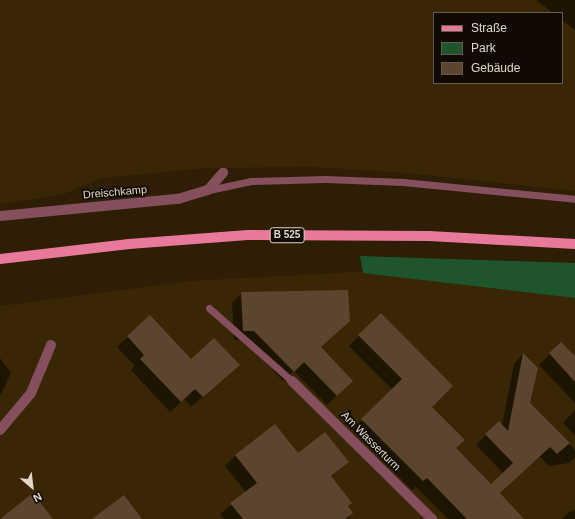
<!DOCTYPE html>
<html>
<head>
<meta charset="utf-8">
<style>
  body { margin:0 }
  #map { position:relative; width:575px; height:519px; overflow:hidden; background:#2e1e05; font-family:Helvetica,sans-serif }
  div>[style] { position:absolute }
  .built>* { inset:0; background:#392604 }
  .green>* { inset:0; background:#1e552c }
  .shadow>* { inset:0; background:#0007 }
  .building>* { inset:0; background:#5b452f }
  .lane>* { height:7px; margin:-3.5px; padding:0 3.5px; transform-origin:3.5px; border-radius:3.5px; background:#854f5e }
  .street>* { height:10px; margin:-5px; padding:0 5px; transform-origin:5px; border-radius:5px; background:#854f5e }
  .primary>* { height:10px; margin:-5px; padding:0 5px; transform-origin:5px; border-radius:5px; background:#e9799b }
  span { translate:-50% -50%; white-space:nowrap; text-align:center; line-height:1.15; -webkit-text-stroke:3.5px #100a02; paint-order:stroke }
  .shield-label span { padding:1px 3px; background:#100a02; border:1px solid; border-radius:3px; -webkit-text-stroke-width:0 }
  .shield-label { font-size:10px; color:#e1d7c8; font-weight:700 }
  .street-label { font-size:11px; color:#e1d7c8 }
  .legend { position:absolute; left:433px; top:12px; width:130px; height:72px; box-sizing:border-box; background:#100a02; border:1px solid #645c51; margin:0; padding:5px 7px; list-style:none; font-size:12px; color:#e1d7c8 }
  .legend li { display:flex; align-items:center; gap:8px; height:20px }
  .legend b { width:20px; border:1px solid #645c51 }
  .north { position:absolute; left:12px; top:467px; width:40px; height:40px; -webkit-text-stroke:3px #100a02; paint-order:stroke; rotate:152deg; font-size:11px; font-weight:700; line-height:16px; text-align:center; color:#e1d7c8 }
  .north::after { content:''; display:block; margin:auto; width:14px; height:18px; background:#e1d7c8; clip-path:polygon(50% 0,100% 100%,50% 72%,0 100%) }
</style>
</head>
<body>
<div id="map">
  <div class="built">
    <i style="clip-path:polygon(evenodd,0 0,575px 0,575px 191px,406px 173px,313px 167px,207px 168px,102px 178px,64px 194px,0 204px,0 0,434px 13px,562px 13px,562px 83px,434px 83px,434px 13px)"></i>
    <i style="clip-path:polygon(371px 271px,575px 298px,575px 519px,0 519px,0 306px,190px 281px)"></i>
  </div>
  <div class="green">
    <i style="clip-path:polygon(360px 256px,575px 263px,575px 298px,363px 273px)"></i>
  </div>
  <div class="shadow">
    <i style="clip-path:polygon(536px 0,575px 0,575px 30px,562px 20px,562px 13px,553px 13px)"></i>
    <i style="clip-path:polygon(242px 293px,320px 348px,351px 381px,327px 405px,294px 371px,283px 381px,244px 340px,234px 340px,232px 303px)"></i>
    <i style="clip-path:polygon(381px 314px,455px 448px,491px 486px,504px 474px,476px 445px,499px 423px,502px 426px,514px 364px,523px 354px,528px 403px,575px 450px,575px 458px,569px 463px,549px 466px,539px 456px,499px 494px,523px 519px,448px 519px,416px 487px,412px 490px,352px 430px,393px 390px,349px 346px)"></i>
    <i style="clip-path:polygon(128px 337px,191px 360px,238px 365px,191px 407px,184px 399px,170px 412px,131px 370px,135px 366px,117px 347px)"></i>
    <i style="clip-path:polygon(561px 343px,575px 358px,575px 403px,539px 365px)"></i>
    <i style="clip-path:polygon(0 358px,11px 373px,0 396px)"></i>
    <i style="clip-path:polygon(575px 410px,575px 436px,563px 423px)"></i>
    <i style="clip-path:polygon(236px 455px,298px 455px,347px 462px,331px 477px,347px 507px,349px 519px,224px 519px,220px 514px,246px 492px,225px 466px)"></i>
    <i style="clip-path:polygon(575px 510px,575px 519px,562px 519px,569px 512px)"></i>
  </div>
  <div class="building">
    <i style="clip-path:polygon(348px 290px,350px 321px,321px 347px,353px 381px,337px 396px,304px 362px,294px 372px,254px 331px,243px 331px,241px 292px)"></i>
    <i style="clip-path:polygon(381px 313px,453px 386px,432px 407px,465px 440px,456px 448px,491px 484px,513px 463px,485px 434px,499px 421px,508px 431px,523px 353px,538px 368px,530px 403px,570px 443px,557px 454px,550px 447px,500px 493px,524px 519px,467px 519px,427px 478px,423px 481px,361px 419px,402px 379px,358px 335px)"></i>
    <i style="clip-path:polygon(150px 315px,191px 359px,214px 338px,240px 365px,203px 397px,195px 389px,181px 402px,140px 359px,144px 355px,127px 336px)"></i>
    <i style="clip-path:polygon(561px 342px,575px 356px,575px 382px,549px 353px)"></i>
    <i style="clip-path:polygon(275px 424px,298px 453px,325px 432px,349px 462px,331px 476px,352px 503px,348px 506px,353px 513px,345px 519px,243px 519px,230px 503px,257px 483px,235px 455px)"></i>
    <i style="clip-path:polygon(33px 493px,53px 519px,0 519px)"></i>
    <i style="clip-path:polygon(124px 495px,142px 519px,92px 519px)"></i>
  </div>
  <div class="lane">
    <i style="left:209px;top:190px;width:43px;rotate:-12.1deg"></i>
    <i style="left:251px;top:181px;width:74px;rotate:-1.5deg"></i>
    <i style="left:325px;top:179px;width:78px;rotate:2.2deg"></i>
    <i style="left:403px;top:182px;width:173px;rotate:5.6deg"></i>
    <i style="left:209px;top:308px;width:111px;rotate:41.3deg"></i>
  </div>
  <div class="street">
    <i style="left:0;top:216px;width:179px;rotate:-5.5deg"></i>
    <i style="left:178px;top:199px;width:31px;rotate:-17deg"></i>
    <i style="left:208px;top:190px;width:23px;rotate:-49deg"></i>
    <i style="left:292px;top:381px;width:197px;rotate:44.6deg"></i>
    <i style="left:0;top:430px;width:48px;rotate:-50deg"></i>
    <i style="left:31px;top:393px;width:52px;rotate:-67.4deg"></i>
  </div>
  <div class="primary">
    <i style="left:0;top:259px;width:130px;rotate:-6.6deg"></i>
    <i style="left:129px;top:244px;width:119px;rotate:-4.3deg"></i>
    <i style="left:248px;top:235px;width:181px;rotate:0.3deg"></i>
    <i style="left:429px;top:236px;width:146px;rotate:3.1deg"></i>
  </div>
  <div class="shield-label">
    <span style="left:287px;top:235px">B 525</span>
  </div>
  <div class="street-label">
    <span style="left:115px;top:192px;rotate:-5deg">Dreischkamp</span>
    <span style="left:371px;top:441px;rotate:45deg">Am Wasserturm</span>
  </div>
  <ul class="legend">
  <li><b style="height:5px;background:#e9799b"></b>Straße</li>
  <li><b style="height:11px;background:#1e552c"></b>Park</li>
  <li><b style="height:11px;background:#5b452f"></b>Gebäude</li>
  </ul>
  <div class="north">N</div>
</div>
</body>
</html>
